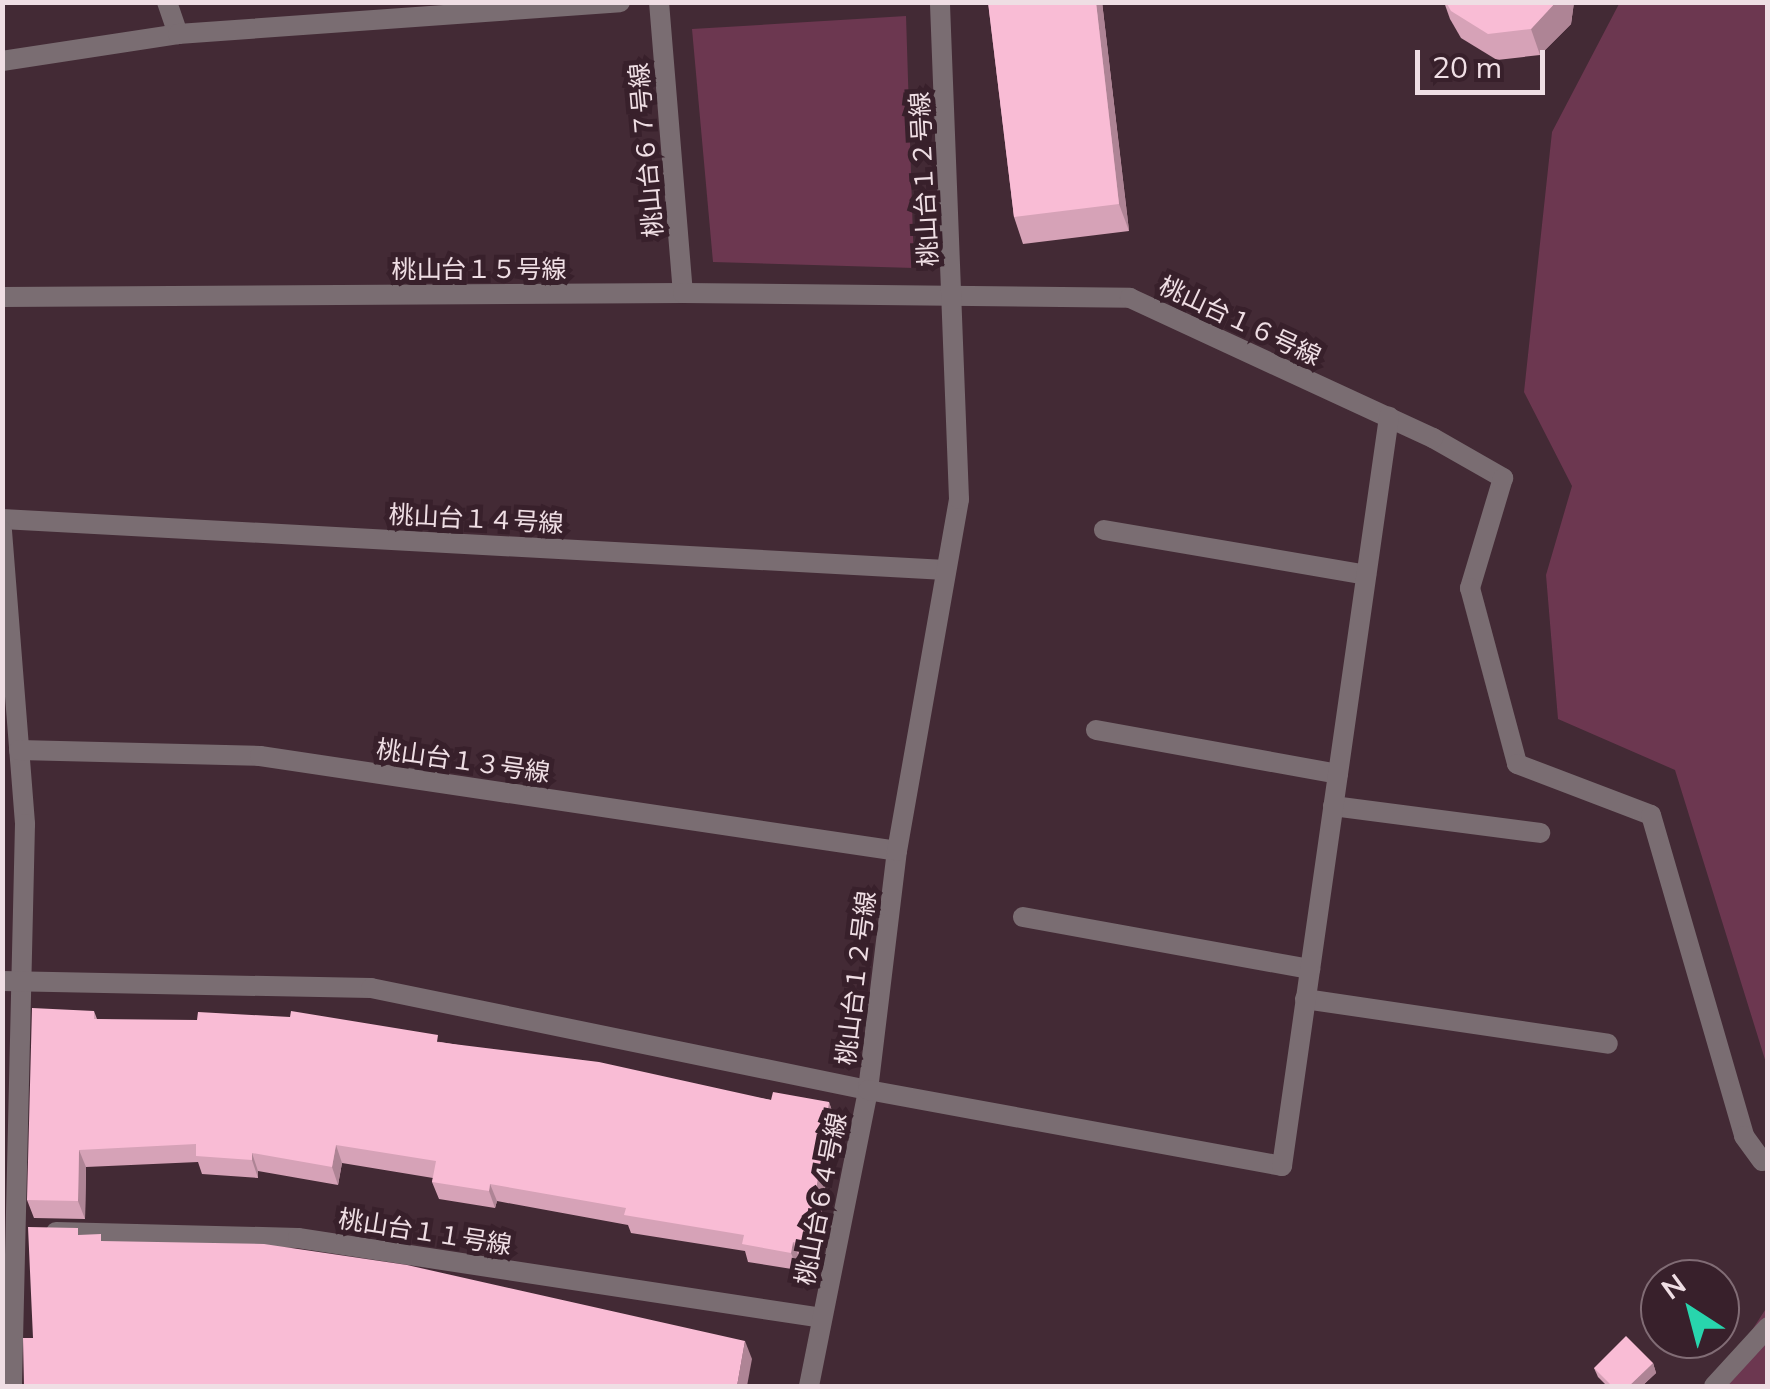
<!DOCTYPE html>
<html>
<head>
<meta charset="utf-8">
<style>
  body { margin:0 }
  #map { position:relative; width:1770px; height:1389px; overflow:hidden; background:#432a35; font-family:Mulish,"Noto Sans JP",sans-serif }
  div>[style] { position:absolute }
  .green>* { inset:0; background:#6c3750 }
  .lane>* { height:20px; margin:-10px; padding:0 10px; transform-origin:10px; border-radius:10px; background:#7a6d72 }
  .street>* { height:20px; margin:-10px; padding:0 10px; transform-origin:10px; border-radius:10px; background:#7a6d72 }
  .wall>* { inset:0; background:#d6a2b7 }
  .shaded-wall>* { inset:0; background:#ae8495 }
  .building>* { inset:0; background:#f9bcd5 }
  span { translate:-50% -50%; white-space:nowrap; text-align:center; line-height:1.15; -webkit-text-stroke:10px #38202b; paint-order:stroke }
  .street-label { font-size:25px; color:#efdee4 }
  .frame { position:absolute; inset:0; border:5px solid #efdee4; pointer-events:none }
  .north { position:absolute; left:1640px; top:1259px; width:100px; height:100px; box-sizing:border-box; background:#38202b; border:2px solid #816c75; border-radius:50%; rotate:324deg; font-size:28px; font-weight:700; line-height:40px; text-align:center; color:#efdee4 }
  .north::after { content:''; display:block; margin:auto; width:35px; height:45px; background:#28d5ad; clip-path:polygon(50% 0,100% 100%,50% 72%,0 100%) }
  .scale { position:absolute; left:1415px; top:50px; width:130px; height:45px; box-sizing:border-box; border:5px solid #efdee4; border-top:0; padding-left:12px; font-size:30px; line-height:35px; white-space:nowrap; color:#efdee4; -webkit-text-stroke:8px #38202b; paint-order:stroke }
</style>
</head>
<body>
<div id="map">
  <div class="green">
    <i style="clip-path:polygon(1620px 2px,1767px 3px,1767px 1066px,1675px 770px,1558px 719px,1546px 575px,1572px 486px,1524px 392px,1552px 132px)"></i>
    <i style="clip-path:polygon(906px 16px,914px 268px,713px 262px,692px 29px)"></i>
    <i style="clip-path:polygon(1767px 1307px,1767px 1386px,1716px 1386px)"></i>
  </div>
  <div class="lane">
    <i style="left:1433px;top:438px;width:81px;rotate:29.7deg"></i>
    <i style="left:1503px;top:478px;width:115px;rotate:106.7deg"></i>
    <i style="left:1470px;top:588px;width:182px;rotate:75deg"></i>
    <i style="left:1517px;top:764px;width:143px;rotate:20.8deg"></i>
    <i style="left:1651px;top:815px;width:334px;rotate:73.8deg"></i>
    <i style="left:1744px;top:1136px;width:31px;rotate:54deg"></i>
    <i style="left:1104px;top:530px;width:266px;rotate:9.7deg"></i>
    <i style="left:1096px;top:730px;width:246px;rotate:10.3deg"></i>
    <i style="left:1333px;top:806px;width:209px;rotate:7.4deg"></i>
    <i style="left:1023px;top:917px;width:292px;rotate:10.3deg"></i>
    <i style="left:1305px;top:999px;width:306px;rotate:8.4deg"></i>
  </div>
  <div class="street">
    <i style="left:167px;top:2px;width:34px;rotate:71deg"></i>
    <i style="left:659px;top:2px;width:292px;rotate:85.3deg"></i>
    <i style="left:2px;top:61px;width:178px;rotate:-8.7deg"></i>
    <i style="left:178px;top:34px;width:443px;rotate:-4.1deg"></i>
    <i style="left:2px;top:297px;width:681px;rotate:-0.34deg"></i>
    <i style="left:683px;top:293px;width:447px;rotate:0.6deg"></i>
    <i style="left:1130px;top:298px;width:334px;rotate:24.8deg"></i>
    <i style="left:2px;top:519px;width:945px;rotate:3.09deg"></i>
    <i style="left:2px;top:531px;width:294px;rotate:85.5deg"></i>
    <i style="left:25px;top:824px;width:562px;rotate:91.33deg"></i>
    <i style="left:19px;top:750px;width:241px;rotate:1.4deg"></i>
    <i style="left:260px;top:756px;width:644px;rotate:8.48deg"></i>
    <i style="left:2px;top:981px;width:369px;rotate:1.1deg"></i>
    <i style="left:371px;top:988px;width:507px;rotate:11.6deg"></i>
    <i style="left:868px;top:1090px;width:241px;rotate:-83.1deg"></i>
    <i style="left:897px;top:851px;width:357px;rotate:-80deg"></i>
    <i style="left:959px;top:499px;width:497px;rotate:-92.2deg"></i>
    <i style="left:56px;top:1232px;width:242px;rotate:1.4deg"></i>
    <i style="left:298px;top:1238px;width:530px;rotate:8.68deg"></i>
    <i style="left:809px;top:1386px;width:302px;rotate:-78.7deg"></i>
    <i style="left:868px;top:1090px;width:421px;rotate:10.4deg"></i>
    <i style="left:1282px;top:1166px;width:757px;rotate:-81.87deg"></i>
    <i style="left:1714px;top:1386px;width:80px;rotate:-47.5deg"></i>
  </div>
  <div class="wall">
    <i style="clip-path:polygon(988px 2px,1102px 2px,1129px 231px,1023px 244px,1014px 217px)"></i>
    <i style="clip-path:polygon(1444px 2px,1574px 2px,1571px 24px,1540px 55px,1497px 60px,1461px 38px,1450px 19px)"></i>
    <i style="clip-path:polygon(94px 1011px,97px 1019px,441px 1042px,771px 1100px,829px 1102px,835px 1120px,814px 1263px,800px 1260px,798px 1270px,748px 1262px,745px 1251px,631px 1233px,628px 1225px,497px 1201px,495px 1208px,439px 1199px,432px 1182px,433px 1178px,342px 1163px,338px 1185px,258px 1171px,258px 1178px,202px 1174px,198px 1162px,86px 1167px,85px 1219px,34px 1218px,27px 1200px)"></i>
    <i style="clip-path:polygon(1664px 1339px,1704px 1339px,1684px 1358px)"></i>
    <i style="clip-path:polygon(1653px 1363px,1656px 1373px,1642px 1386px,1607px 1386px,1598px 1377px,1594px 1368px)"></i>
  </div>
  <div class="shaded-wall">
    <i style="clip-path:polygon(1096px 2px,1102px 2px,1129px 231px,1119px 204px)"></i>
    <i style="clip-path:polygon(1556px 2px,1574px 2px,1571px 24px,1540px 55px,1531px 29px)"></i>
    <i style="clip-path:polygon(829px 1102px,835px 1120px,814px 1263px,808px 1245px)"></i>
    <i style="clip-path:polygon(336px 1145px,342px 1163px,338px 1185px,332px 1167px)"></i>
    <i style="clip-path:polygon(79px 1150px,86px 1167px,85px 1219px,78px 1201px)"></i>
    <i style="clip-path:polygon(252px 1153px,258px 1171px,258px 1178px,252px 1160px)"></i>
    <i style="clip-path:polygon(490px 1184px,497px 1201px,495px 1208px,489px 1191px)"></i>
    <i style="clip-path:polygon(793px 1242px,800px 1260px,798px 1270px,791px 1253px)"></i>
    <i style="clip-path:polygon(1691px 1339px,1704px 1339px,1684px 1358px,1681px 1349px)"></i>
    <i style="clip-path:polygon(745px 1341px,752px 1359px,747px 1386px,737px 1386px)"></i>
    <i style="clip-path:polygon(1653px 1363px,1656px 1373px,1642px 1386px,1629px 1386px)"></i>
  </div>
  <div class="building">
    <i style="clip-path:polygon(988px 2px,1096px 2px,1119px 204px,1014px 217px)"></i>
    <i style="clip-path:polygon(1446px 2px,1556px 2px,1531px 29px,1488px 34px,1451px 11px)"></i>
    <i style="clip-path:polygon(32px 1008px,94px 1011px,94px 1019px,197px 1020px,198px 1012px,290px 1017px,291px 1011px,438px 1035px,437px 1042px,599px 1062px,771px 1100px,773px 1092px,829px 1102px,808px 1245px,793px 1242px,791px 1253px,742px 1244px,744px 1235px,624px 1215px,626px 1208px,490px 1184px,489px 1191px,432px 1182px,436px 1161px,336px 1145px,332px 1167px,252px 1153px,252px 1160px,196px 1156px,196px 1144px,79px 1150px,78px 1201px,27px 1200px)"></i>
    <i style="clip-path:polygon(28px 1227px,78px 1228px,78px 1235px,101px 1234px,101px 1241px,264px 1244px,407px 1265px,745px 1341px,737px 1386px,24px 1386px,23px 1338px,33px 1338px)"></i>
    <i style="clip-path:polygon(1660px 1315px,1660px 1329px,1653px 1322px)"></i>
    <i style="clip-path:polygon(1626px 1336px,1653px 1363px,1629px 1386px,1612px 1386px,1594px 1368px)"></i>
    <i style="clip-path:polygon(1671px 1339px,1691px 1339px,1681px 1349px)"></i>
  </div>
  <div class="street-label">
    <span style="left:646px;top:150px;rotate:-95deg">桃山台６７号線</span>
    <span style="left:924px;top:179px;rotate:-93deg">桃山台１２号線</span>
    <span style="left:479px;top:269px">桃山台１５号線</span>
    <span style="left:1240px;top:321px;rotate:25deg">桃山台１６号線</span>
    <span style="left:476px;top:519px;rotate:3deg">桃山台１４号線</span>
    <span style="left:463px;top:761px;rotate:8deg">桃山台１３号線</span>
    <span style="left:856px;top:978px;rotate:-83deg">桃山台１２号線</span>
    <span style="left:821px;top:1199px;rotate:-79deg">桃山台６４号線</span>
    <span style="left:425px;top:1232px;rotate:9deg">桃山台１１号線</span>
  </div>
  <div class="frame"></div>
  <div class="north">N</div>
  <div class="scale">20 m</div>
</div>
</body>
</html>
